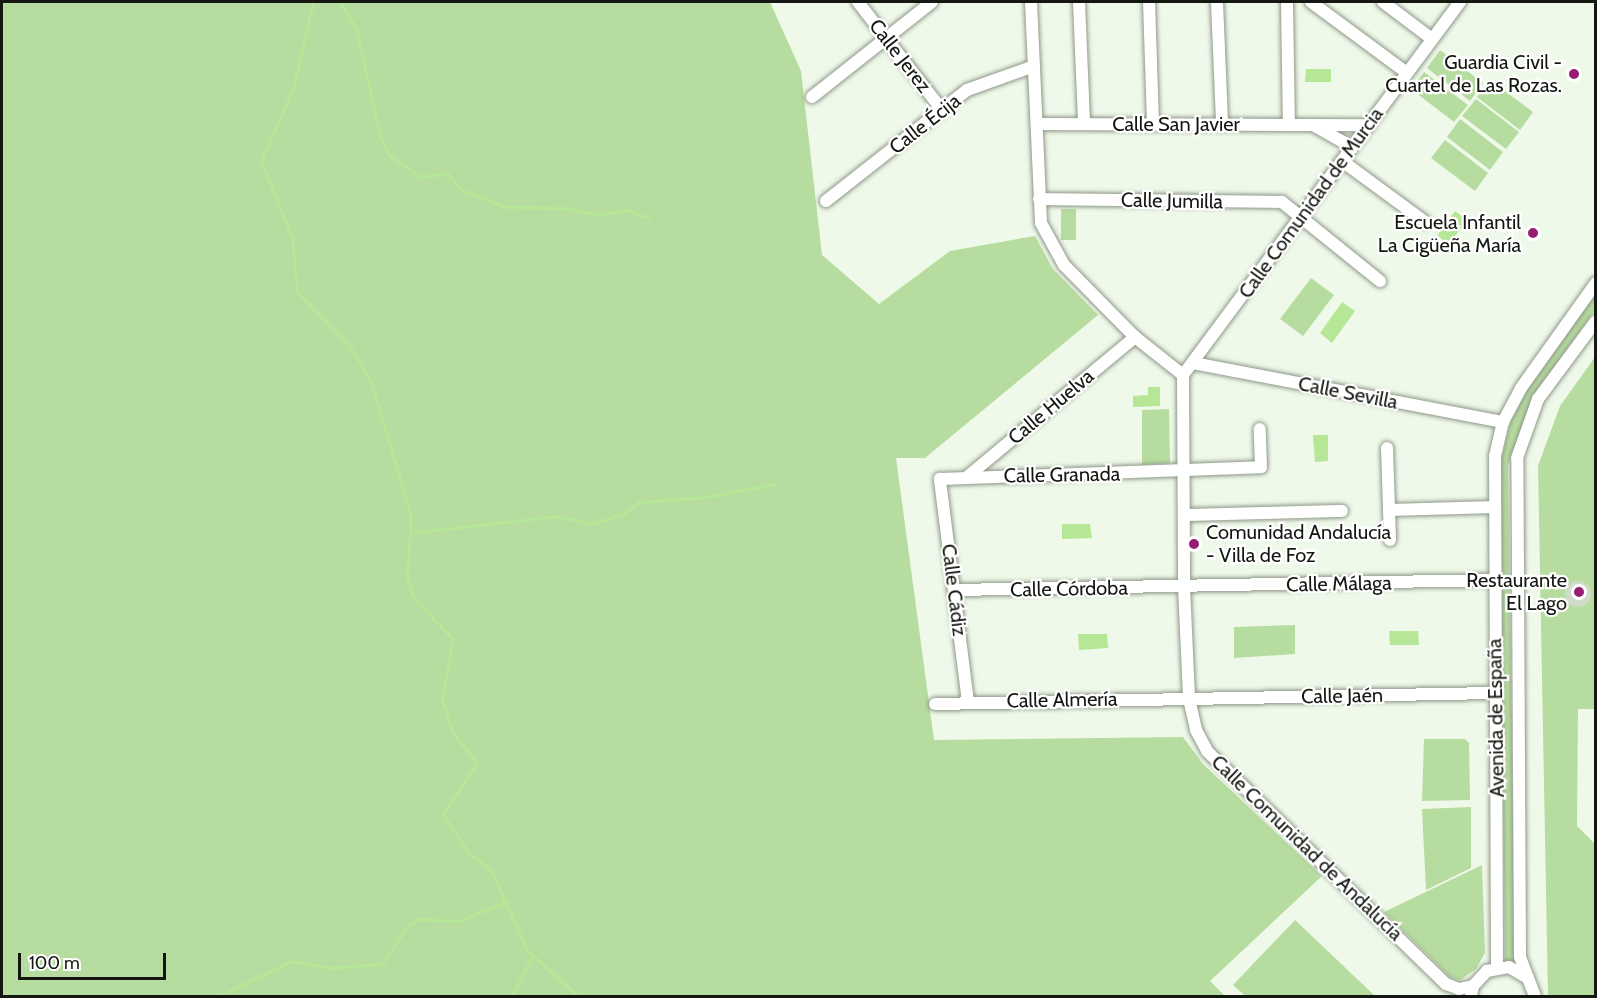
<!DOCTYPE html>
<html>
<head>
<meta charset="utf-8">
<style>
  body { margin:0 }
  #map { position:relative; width:1597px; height:998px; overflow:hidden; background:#eff9e9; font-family:Cabin,sans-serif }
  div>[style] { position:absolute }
  .green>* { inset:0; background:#b7dc9f }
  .water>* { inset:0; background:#b6e796 }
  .stream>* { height:3px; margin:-1.5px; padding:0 1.5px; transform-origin:1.5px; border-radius:1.5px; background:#b6e796 }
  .building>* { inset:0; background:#d1dbcb }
  .round { border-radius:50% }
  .roads { filter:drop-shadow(0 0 2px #8e9889) drop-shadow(0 0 2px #8e9889) }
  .minor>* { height:12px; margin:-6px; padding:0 6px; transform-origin:6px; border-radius:6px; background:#fff }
  .dots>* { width:16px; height:16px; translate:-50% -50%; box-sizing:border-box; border:3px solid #fff; border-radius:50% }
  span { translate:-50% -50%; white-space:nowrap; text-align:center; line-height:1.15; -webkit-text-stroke:4.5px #fff; paint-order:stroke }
  .street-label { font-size:20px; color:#151812 }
  .poi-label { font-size:20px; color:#151812 }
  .right { translate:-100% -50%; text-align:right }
  .left { translate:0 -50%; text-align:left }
  .frame { position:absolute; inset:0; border:3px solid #151812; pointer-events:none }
  .scale { position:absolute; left:18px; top:953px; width:148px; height:27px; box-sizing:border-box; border:3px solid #151812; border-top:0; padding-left:8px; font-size:18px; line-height:21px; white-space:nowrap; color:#151812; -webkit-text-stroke:4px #fff; paint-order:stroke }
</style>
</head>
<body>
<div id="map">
  <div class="green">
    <i style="clip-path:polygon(2px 2px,770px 2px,801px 71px,822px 255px,879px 304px,950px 251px,1035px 236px,1053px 269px,1098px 315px,925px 458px,896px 458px,934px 740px,1183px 737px,1203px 764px,1322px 876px,1210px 981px,1225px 996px,2px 996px)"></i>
    <i style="clip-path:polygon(1440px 50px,1483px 83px,1470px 101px,1427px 68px)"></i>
    <i style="clip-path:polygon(1424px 72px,1468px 105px,1454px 122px,1411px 89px)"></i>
    <i style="clip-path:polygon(1490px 80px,1533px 112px,1520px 130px,1477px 97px)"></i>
    <i style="clip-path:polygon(1476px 99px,1519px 132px,1506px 149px,1462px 116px)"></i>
    <i style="clip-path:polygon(1460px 119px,1503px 152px,1490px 170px,1447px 137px)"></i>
    <i style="clip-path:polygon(1445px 140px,1488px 173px,1475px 191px,1431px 158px)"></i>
    <i style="clip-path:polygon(1061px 209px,1076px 209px,1076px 240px,1061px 240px)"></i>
    <i style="clip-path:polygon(1311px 278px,1334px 295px,1303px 336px,1280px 319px)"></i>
    <i style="clip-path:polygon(1595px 294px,1595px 310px,1532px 398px,1508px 466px,1515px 965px,1505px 965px,1500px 465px,1511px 420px,1525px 391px)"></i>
    <i style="clip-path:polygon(1595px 357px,1596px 709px,1578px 709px,1577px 826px,1595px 844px,1595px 996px,1548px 996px,1538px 466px,1560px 406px)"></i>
    <i style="clip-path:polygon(1169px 409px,1170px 463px,1142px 465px,1142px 410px)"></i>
    <i style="clip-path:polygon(1295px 625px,1295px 654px,1234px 658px,1234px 627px)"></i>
    <i style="clip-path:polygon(1424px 739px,1465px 739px,1469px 743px,1470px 800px,1422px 801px)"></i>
    <i style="clip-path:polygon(1471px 807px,1471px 868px,1426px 890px,1422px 809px)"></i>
    <i style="clip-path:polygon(1482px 865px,1485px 953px,1476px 969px,1460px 980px,1451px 978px,1384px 912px)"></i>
    <i style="clip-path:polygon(1295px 920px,1375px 996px,1245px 996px,1233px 985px)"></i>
  </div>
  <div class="water">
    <i style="clip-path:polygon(1306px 69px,1331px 69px,1331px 82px,1305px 82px)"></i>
    <i style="clip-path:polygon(1455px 211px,1467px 220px,1449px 244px,1437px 236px)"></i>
    <i style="clip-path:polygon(1342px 302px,1355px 311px,1332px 343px,1320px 333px)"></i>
    <i style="clip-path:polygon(1148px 387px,1160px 387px,1160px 406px,1133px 407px,1133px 396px,1148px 395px)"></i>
    <i style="clip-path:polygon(1313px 435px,1328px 435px,1328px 461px,1315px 462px)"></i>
    <i style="clip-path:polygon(1062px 524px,1090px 524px,1092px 538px,1062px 539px)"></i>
    <i style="clip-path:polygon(1389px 631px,1418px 631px,1419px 645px,1390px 645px)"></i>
    <i style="clip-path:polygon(1078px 634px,1107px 634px,1108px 648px,1079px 650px)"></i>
  </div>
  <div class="stream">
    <i style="left:313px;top:2px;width:89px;rotate:102.9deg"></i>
    <i style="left:293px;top:89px;width:79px;rotate:114deg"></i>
    <i style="left:261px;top:161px;width:83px;rotate:68.1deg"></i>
    <i style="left:292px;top:238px;width:54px;rotate:84.7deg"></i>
    <i style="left:297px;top:292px;width:74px;rotate:45.5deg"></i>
    <i style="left:349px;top:345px;width:43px;rotate:59.3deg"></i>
    <i style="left:371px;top:382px;width:140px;rotate:73.4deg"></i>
    <i style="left:411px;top:516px;width:60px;rotate:93.8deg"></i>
    <i style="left:407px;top:576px;width:24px;rotate:73deg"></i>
    <i style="left:414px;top:599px;width:56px;rotate:45.7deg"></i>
    <i style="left:453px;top:639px;width:60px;rotate:100.6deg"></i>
    <i style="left:442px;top:698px;width:37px;rotate:73deg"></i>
    <i style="left:453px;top:733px;width:38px;rotate:51deg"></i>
    <i style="left:477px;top:763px;width:61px;rotate:123.7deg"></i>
    <i style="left:443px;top:814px;width:47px;rotate:56.3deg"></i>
    <i style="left:469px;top:853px;width:28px;rotate:38deg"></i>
    <i style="left:491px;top:870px;width:88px;rotate:65.8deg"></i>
    <i style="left:527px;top:950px;width:69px;rotate:42deg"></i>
    <i style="left:340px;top:2px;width:31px;rotate:58deg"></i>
    <i style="left:356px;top:28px;width:111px;rotate:77.5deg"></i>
    <i style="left:380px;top:136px;width:21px;rotate:65deg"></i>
    <i style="left:389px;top:155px;width:38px;rotate:35deg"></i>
    <i style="left:420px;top:177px;width:27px;rotate:-8deg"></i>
    <i style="left:447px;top:173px;width:21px;rotate:49deg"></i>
    <i style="left:461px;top:189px;width:48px;rotate:22.2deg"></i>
    <i style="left:505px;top:207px;width:59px;rotate:1deg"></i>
    <i style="left:564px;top:208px;width:36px;rotate:11deg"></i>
    <i style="left:599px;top:215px;width:28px;rotate:-10deg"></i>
    <i style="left:627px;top:210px;width:24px;rotate:19deg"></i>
    <i style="left:410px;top:533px;width:148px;rotate:-6.6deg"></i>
    <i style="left:557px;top:516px;width:35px;rotate:13deg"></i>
    <i style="left:591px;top:524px;width:36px;rotate:-18deg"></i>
    <i style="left:625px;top:513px;width:18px;rotate:-38deg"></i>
    <i style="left:639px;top:502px;width:67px;rotate:-4.3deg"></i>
    <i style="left:706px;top:497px;width:70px;rotate:-10.7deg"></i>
    <i style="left:219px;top:996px;width:80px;rotate:-25.9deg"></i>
    <i style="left:291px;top:961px;width:39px;rotate:10deg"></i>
    <i style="left:329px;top:968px;width:53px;rotate:-4.3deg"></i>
    <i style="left:382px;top:964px;width:48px;rotate:-56deg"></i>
    <i style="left:409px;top:924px;width:11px;rotate:-27deg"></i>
    <i style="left:419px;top:919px;width:40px;rotate:2.9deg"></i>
    <i style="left:459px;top:921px;width:52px;rotate:-22.6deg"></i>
    <i style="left:512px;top:996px;width:45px;rotate:-63.4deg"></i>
  </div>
  <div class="building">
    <i class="round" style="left:1565px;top:581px;width:26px;height:26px"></i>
  </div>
  <div class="roads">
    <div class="minor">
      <i style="left:858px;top:2px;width:137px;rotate:52.1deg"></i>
      <i style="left:1031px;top:2px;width:221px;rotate:87.4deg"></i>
      <i style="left:1041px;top:223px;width:48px;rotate:61.3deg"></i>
      <i style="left:1064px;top:265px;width:101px;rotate:45.4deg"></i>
      <i style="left:1135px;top:337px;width:61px;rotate:38.4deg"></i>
      <i style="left:1183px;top:375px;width:212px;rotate:89.7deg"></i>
      <i style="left:1184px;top:587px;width:112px;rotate:87.4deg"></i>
      <i style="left:1189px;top:699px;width:32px;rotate:77deg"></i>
      <i style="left:1196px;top:730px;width:24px;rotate:62deg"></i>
      <i style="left:1207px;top:751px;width:334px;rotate:44.3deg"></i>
      <i style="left:1446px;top:984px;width:14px;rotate:21deg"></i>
      <i style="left:1459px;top:989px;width:14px;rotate:-12deg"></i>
      <i style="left:1079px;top:2px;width:121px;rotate:87.6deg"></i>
      <i style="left:1149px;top:2px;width:122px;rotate:88.1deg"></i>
      <i style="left:1217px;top:2px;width:121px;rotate:87.6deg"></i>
      <i style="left:1287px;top:2px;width:123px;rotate:89.1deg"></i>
      <i style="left:1311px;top:2px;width:119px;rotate:36.5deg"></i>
      <i style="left:1383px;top:2px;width:61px;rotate:37.1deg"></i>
      <i style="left:812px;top:97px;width:153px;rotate:-38.4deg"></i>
      <i style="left:1037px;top:124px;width:331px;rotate:0.2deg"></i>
      <i style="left:1315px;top:126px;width:43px;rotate:29.6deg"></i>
      <i style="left:1342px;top:161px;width:103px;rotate:36.3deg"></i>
      <i style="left:1039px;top:199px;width:243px;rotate:0.7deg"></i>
      <i style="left:1282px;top:202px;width:126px;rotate:38.9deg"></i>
      <i style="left:826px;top:201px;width:179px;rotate:-38.2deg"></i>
      <i style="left:967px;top:90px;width:71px;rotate:-19.7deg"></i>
      <i style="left:1193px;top:363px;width:316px;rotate:10.8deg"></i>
      <i style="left:1183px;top:375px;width:465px;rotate:-53.4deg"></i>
      <i style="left:1387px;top:448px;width:92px;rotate:88.1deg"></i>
      <i style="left:967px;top:477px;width:219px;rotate:-39.8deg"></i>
      <i style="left:1389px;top:510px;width:106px;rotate:-1.6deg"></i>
      <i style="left:1184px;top:515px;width:158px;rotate:-1.5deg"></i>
      <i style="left:954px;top:590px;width:539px;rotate:-1.06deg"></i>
      <i style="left:968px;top:702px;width:225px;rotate:-97.2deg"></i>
      <i style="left:940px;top:479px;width:321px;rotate:-2.1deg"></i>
      <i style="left:1261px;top:467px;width:38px;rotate:-92deg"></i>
      <i style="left:935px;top:704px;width:560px;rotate:-1.13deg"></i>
      <i style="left:1497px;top:967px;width:511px;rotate:-90.22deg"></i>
      <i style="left:1495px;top:456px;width:35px;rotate:-77deg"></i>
      <i style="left:1503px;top:422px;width:38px;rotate:-62deg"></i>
      <i style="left:1521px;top:388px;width:129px;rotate:-54.5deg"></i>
      <i style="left:1528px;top:978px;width:22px;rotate:-111deg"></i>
      <i style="left:1520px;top:957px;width:499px;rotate:-90.3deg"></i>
      <i style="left:1517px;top:458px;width:63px;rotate:-70.4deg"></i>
      <i style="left:1538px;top:399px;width:97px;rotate:-53.4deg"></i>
      <i style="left:1471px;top:996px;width:10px;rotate:-79deg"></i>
      <i style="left:1473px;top:986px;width:21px;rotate:-47deg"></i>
      <i style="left:1487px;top:971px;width:22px;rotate:-10deg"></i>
      <i style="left:1509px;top:967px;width:22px;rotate:30deg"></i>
      <i style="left:1528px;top:978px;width:19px;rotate:69deg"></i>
    </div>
  </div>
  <div class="dots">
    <i style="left:1574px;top:74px;background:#991c74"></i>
    <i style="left:1533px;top:233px;background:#991c74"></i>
    <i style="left:1194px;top:544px;background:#991c74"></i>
    <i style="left:1579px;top:592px;background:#991c74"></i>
  </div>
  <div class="street-label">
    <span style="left:900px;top:56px;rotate:52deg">Calle Jerez</span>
    <span style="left:925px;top:124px;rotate:-38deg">Calle Écija</span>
    <span style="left:1176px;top:124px">Calle San Javier</span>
    <span style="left:1172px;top:201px;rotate:1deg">Calle Jumilla</span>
    <span style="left:1311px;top:203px;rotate:-54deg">Calle Comunidad de Murcia</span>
    <span style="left:1348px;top:393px;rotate:11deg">Calle Sevilla</span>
    <span style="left:1051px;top:407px;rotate:-40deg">Calle Huelva</span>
    <span style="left:1062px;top:475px;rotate:-1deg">Calle Granada</span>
    <span style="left:1339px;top:584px;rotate:-1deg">Calle Málaga</span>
    <span style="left:1069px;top:589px;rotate:-1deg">Calle Córdoba</span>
    <span style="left:954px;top:590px;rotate:83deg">Calle Cádiz</span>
    <span style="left:1342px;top:696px;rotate:-1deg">Calle Jaén</span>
    <span style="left:1062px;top:700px;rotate:-1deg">Calle Almería</span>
    <span style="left:1496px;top:718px;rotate:-91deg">Avenida de España</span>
    <span style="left:1307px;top:848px;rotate:44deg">Calle Comunidad de Andalucía</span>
  </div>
  <div class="poi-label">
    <span class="right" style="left:1562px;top:74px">Guardia Civil -<br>Cuartel de Las Rozas.</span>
    <span class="right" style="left:1521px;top:234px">Escuela Infantil<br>La Cigüeña María</span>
    <span class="left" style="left:1206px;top:544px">Comunidad Andalucía<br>- Villa de Foz</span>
    <span class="right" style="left:1567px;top:592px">Restaurante<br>El Lago</span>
  </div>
  <div class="frame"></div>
  <div class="scale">100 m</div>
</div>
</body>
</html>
